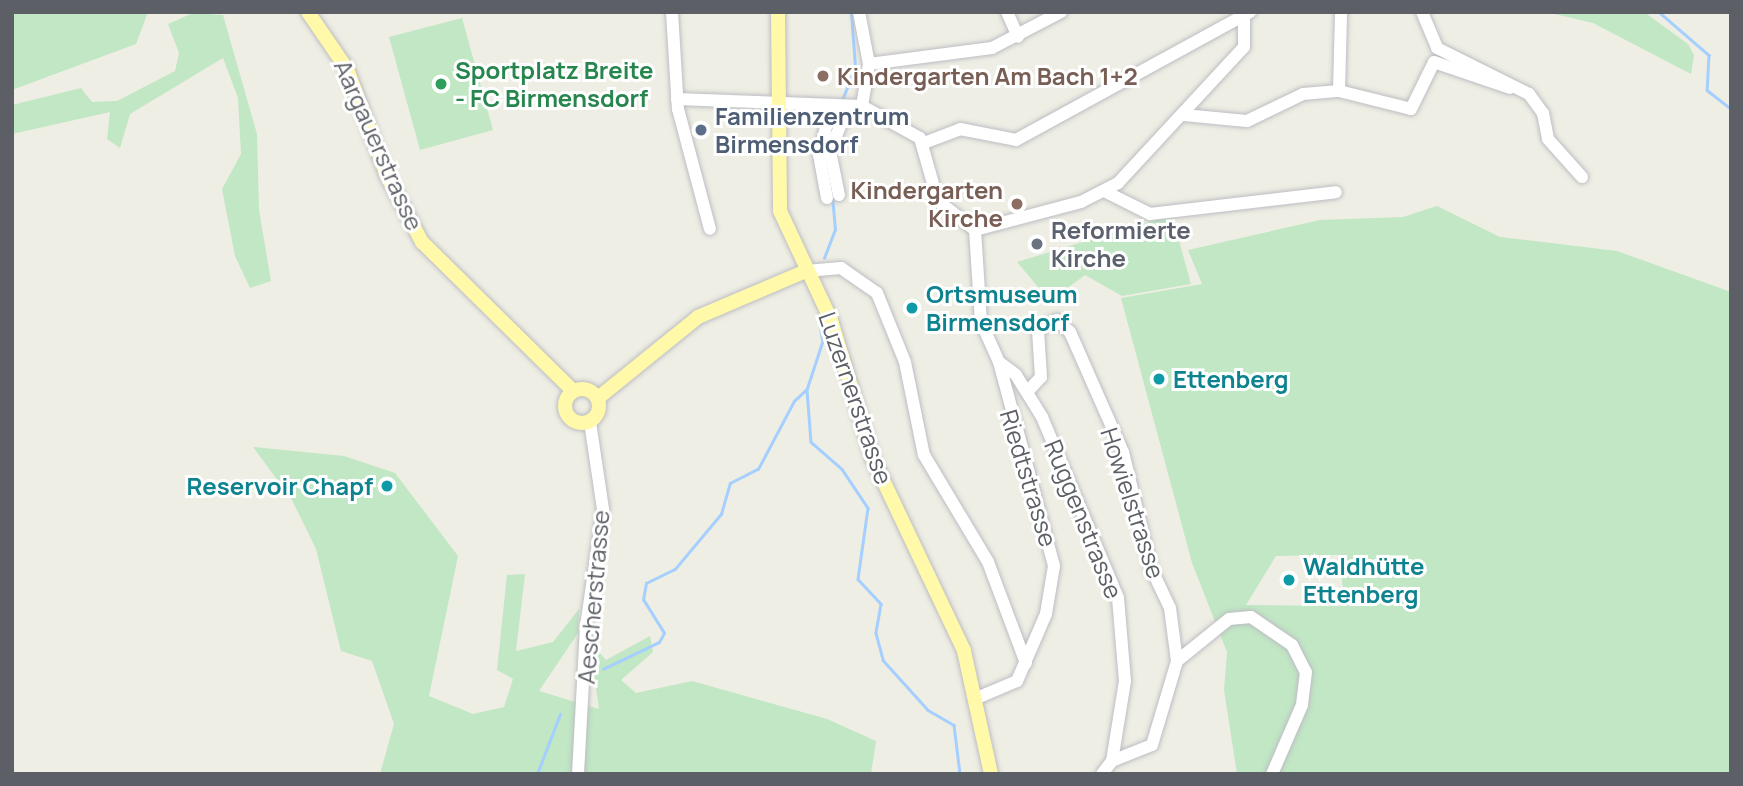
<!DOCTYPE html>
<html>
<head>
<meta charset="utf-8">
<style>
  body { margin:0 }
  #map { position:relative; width:1743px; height:786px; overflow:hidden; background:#efeee4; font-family:Manrope,sans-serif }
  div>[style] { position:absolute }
  .green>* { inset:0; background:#c1e7c4 }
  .stream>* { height:2.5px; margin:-1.25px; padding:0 1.25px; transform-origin:1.25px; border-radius:1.25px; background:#a4cfff }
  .roads { filter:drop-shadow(0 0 2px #bcbdc3) drop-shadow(0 0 2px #bcbdc3) }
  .minor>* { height:12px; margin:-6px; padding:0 6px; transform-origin:6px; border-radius:6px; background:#fff }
  .major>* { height:14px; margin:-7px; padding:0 7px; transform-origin:7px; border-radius:7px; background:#fff9a9 }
  .major>.ring { margin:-7px; padding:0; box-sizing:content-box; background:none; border:14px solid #fff9a9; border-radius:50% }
  .dots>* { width:19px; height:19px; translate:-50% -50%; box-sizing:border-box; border:4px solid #fff; border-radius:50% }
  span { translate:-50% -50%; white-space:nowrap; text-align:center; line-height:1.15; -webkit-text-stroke:6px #fff; paint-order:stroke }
  .leisure-label { font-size:24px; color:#27864d; font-weight:700 }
  .left { translate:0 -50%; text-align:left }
  .education-label { font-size:24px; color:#785e54; font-weight:700 }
  .right { translate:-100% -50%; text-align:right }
  .service-label { font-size:24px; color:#4e5e75; font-weight:700 }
  .street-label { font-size:24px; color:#5c5f65 }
  .worship-label { font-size:24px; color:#5b616d; font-weight:700 }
  .culture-label { font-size:24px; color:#0d838f; font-weight:700 }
  .frame { position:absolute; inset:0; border:14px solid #5c5f65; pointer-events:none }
</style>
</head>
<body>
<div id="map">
  <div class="green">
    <i style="clip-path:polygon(12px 12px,148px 12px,136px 44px,12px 90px)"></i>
    <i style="clip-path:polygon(1546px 12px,1644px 12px,1688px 44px,1694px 55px,1691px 74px,1593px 23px)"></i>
    <i style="clip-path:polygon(193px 13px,223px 15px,257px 134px,259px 210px,271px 281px,250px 288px,235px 256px,222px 189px,241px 154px,238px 98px,223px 58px,130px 114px,120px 148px,107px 139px,110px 112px,12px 134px,12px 105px,81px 88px,92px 102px,117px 101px,175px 71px,179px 53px,168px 24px)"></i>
    <i style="clip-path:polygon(462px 18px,493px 130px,420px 150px,389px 37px)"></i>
    <i style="clip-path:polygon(evenodd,1437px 206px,1500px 237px,1617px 251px,1731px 292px,1731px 774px,1237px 774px,1224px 690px,1227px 652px,1192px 563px,1121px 298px,1202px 284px,1188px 250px,1320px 220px,1403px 217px,1437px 206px,1339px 555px,1345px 606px,1246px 605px,1276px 556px,1339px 555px)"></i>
    <i style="clip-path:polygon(1172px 215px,1191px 284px,1122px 296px,1085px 275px,1050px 301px,1017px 262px)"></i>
    <i style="clip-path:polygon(253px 447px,344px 456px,395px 473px,458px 556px,429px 696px,473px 714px,504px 707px,513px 679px,497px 670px,507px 575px,525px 574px,516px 651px,553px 642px,579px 609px,578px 633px,539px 691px,599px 709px,589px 641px,606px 660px,650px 636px,653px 652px,621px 680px,636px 693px,692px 681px,827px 719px,876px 741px,871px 774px,380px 774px,394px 724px,372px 661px,341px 651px,316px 549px,292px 500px)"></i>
  </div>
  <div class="stream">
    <i style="left:1659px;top:12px;width:66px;rotate:40.7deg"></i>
    <i style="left:1709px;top:55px;width:35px;rotate:93deg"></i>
    <i style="left:1707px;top:90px;width:31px;rotate:38deg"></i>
    <i style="left:842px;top:100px;width:35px;rotate:-68deg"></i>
    <i style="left:855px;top:67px;width:55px;rotate:-94.2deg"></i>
    <i style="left:824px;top:258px;width:30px;rotate:-69deg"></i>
    <i style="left:835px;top:230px;width:33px;rotate:-95deg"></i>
    <i style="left:818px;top:316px;width:25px;rotate:79deg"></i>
    <i style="left:823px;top:341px;width:52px;rotate:108.1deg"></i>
    <i style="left:807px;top:390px;width:52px;rotate:85.6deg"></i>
    <i style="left:811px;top:442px;width:41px;rotate:41.1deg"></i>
    <i style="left:842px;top:469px;width:47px;rotate:56.3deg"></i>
    <i style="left:868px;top:508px;width:72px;rotate:98deg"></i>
    <i style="left:858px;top:579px;width:34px;rotate:47deg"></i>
    <i style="left:881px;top:604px;width:29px;rotate:100deg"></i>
    <i style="left:876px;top:633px;width:28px;rotate:75deg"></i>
    <i style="left:883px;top:660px;width:67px;rotate:48deg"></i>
    <i style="left:928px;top:710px;width:30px;rotate:30deg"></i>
    <i style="left:954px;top:725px;width:49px;rotate:83deg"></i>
    <i style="left:603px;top:669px;width:62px;rotate:-25.7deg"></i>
    <i style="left:659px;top:642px;width:10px;rotate:-61deg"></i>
    <i style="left:664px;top:633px;width:39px;rotate:-122deg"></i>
    <i style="left:643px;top:600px;width:17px;rotate:-80deg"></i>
    <i style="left:646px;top:583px;width:32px;rotate:-26deg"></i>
    <i style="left:675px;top:569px;width:72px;rotate:-50.1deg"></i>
    <i style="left:721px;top:514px;width:32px;rotate:-74deg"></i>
    <i style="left:730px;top:483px;width:31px;rotate:-27deg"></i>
    <i style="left:758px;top:469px;width:77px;rotate:-62.1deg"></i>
    <i style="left:794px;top:401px;width:16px;rotate:-43deg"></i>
    <i style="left:537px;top:774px;width:64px;rotate:-69deg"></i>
  </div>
  <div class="roads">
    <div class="minor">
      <i style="left:672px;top:12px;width:97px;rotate:86.5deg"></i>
      <i style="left:678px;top:109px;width:124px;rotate:75.1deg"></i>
      <i style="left:859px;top:12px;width:53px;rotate:79.1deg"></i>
      <i style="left:1007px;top:12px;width:27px;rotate:66deg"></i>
      <i style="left:1422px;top:12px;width:39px;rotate:67deg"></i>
      <i style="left:1437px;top:48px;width:103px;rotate:26.6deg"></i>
      <i style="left:1529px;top:94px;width:24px;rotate:54deg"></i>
      <i style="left:1543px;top:113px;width:26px;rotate:79deg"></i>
      <i style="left:1548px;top:139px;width:51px;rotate:48.2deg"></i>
      <i style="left:869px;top:64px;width:124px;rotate:-7.4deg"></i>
      <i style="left:992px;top:48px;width:78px;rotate:-27.6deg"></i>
      <i style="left:1339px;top:91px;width:79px;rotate:-88.5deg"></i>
      <i style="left:677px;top:99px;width:185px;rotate:2.2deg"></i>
      <i style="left:862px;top:106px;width:66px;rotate:28.9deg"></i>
      <i style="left:920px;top:138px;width:66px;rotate:74.1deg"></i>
      <i style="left:938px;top:201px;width:47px;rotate:38.1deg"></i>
      <i style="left:862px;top:106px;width:43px;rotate:-80.5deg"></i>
      <i style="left:1184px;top:115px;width:63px;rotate:5.4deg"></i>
      <i style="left:1247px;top:121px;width:62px;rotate:-25.7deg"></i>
      <i style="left:1303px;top:94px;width:36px;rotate:-5deg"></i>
      <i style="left:1339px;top:91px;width:74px;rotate:14deg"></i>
      <i style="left:1411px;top:109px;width:52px;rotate:-63.9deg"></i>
      <i style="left:1434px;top:62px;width:80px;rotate:18.9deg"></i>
      <i style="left:924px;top:143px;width:39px;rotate:-21deg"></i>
      <i style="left:960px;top:129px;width:57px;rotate:11.1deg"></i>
      <i style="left:1016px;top:140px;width:267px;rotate:-28.7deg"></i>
      <i style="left:1106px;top:192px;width:49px;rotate:26.6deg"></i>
      <i style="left:1150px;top:214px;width:187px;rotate:-6.7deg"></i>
      <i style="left:839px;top:195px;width:45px;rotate:-101.6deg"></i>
      <i style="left:830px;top:151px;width:45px;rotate:-68deg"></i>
      <i style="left:827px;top:198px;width:44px;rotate:-100.5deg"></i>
      <i style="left:819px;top:155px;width:49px;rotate:-76deg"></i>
      <i style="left:975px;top:230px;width:92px;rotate:86.3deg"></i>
      <i style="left:981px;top:322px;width:44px;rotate:65.8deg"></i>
      <i style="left:999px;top:362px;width:211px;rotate:74.9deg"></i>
      <i style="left:1054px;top:566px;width:49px;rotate:99.5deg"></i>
      <i style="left:1046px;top:614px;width:73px;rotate:113.4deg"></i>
      <i style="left:1017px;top:681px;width:43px;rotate:157deg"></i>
      <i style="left:975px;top:230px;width:110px;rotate:-14.8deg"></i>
      <i style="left:1081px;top:202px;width:42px;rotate:-27.2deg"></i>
      <i style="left:1118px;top:183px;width:185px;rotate:-47.2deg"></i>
      <i style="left:1244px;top:47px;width:31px;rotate:-90deg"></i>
      <i style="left:806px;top:271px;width:35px;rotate:-5deg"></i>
      <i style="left:841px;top:268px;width:44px;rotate:34.8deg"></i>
      <i style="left:877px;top:293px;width:74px;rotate:67.9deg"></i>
      <i style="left:905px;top:362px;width:95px;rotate:78.5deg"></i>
      <i style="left:924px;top:455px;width:125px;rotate:59.1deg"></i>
      <i style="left:988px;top:562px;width:108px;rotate:69.4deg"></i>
      <i style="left:999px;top:362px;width:21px;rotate:37deg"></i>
      <i style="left:1016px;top:375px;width:49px;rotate:58.2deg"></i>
      <i style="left:1042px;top:417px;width:196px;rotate:67.2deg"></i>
      <i style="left:1118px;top:598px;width:83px;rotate:85.2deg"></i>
      <i style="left:1125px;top:681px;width:81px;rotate:99.2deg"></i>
      <i style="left:1112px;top:761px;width:16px;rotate:128deg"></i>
      <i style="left:1028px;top:391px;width:19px;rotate:-47deg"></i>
      <i style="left:1041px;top:377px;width:47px;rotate:-93.7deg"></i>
      <i style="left:1038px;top:330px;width:21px;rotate:-28deg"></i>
      <i style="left:1057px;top:320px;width:18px;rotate:43deg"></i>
      <i style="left:1070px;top:332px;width:131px;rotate:66.2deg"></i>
      <i style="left:1123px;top:452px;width:119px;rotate:76.4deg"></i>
      <i style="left:1151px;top:568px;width:44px;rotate:64.6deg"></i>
      <i style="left:1170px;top:608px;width:53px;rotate:82.5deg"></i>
      <i style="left:1112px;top:761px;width:43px;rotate:-21.8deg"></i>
      <i style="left:1152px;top:745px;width:88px;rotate:-73.4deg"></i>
      <i style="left:1177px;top:661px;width:67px;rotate:-38.9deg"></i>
      <i style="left:1229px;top:619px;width:22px;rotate:-5deg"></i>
      <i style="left:1251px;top:617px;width:50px;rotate:34.3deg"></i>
      <i style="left:1292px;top:645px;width:30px;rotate:63deg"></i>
      <i style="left:1306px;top:672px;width:33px;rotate:97deg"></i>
      <i style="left:1302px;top:705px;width:75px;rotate:113.5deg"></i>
      <i style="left:578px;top:774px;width:148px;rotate:-86.9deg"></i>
      <i style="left:586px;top:626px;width:118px;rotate:-81.7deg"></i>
      <i style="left:603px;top:509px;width:88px;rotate:-98.5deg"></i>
    </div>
    <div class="major">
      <i style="left:308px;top:12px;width:69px;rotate:55.6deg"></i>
      <i style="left:347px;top:69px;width:114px;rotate:69.5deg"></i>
      <i style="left:387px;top:176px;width:75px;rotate:62.1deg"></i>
      <i style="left:422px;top:242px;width:212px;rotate:44.6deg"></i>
      <i style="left:778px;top:12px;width:199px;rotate:89.4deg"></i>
      <i style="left:780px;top:211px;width:120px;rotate:64.9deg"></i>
      <i style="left:831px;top:320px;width:145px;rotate:73.2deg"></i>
      <i style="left:873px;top:459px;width:212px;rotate:64.6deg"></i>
      <i style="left:964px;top:651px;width:126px;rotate:77.6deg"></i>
      <i class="ring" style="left:565px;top:389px;width:20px;height:20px"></i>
      <i style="left:598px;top:398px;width:129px;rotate:-39deg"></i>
      <i style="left:698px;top:317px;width:117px;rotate:-23.1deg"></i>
    </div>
  </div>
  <div class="dots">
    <i style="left:823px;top:76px;background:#8d6e63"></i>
    <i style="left:441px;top:84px;background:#2e9e5b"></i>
    <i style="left:701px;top:130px;background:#5c6f8a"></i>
    <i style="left:1017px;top:204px;background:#8d6e63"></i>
    <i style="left:1037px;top:244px;background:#6b7280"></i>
    <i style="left:912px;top:308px;background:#0f9aa8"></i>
    <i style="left:1159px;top:379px;background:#0f9aa8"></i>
    <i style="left:387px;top:486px;background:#0f9aa8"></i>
    <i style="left:1289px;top:580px;background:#0f9aa8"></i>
  </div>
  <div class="leisure-label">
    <span class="left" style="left:455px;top:84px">Sportplatz Breite<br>- FC Birmensdorf</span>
  </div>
  <div class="education-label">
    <span class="left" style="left:837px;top:76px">Kindergarten Am Bach 1+2</span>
    <span class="right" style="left:1003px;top:204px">Kindergarten<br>Kirche</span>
  </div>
  <div class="service-label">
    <span class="left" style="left:715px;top:130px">Familienzentrum<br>Birmensdorf</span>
  </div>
  <div class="street-label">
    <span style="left:379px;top:145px;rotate:66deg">Aargauerstrasse</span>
    <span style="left:856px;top:398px;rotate:71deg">Luzernerstrasse</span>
    <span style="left:1029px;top:478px;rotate:73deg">Riedtstrasse</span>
    <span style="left:1133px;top:503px;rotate:72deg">Howielstrasse</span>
    <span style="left:1084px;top:519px;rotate:68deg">Ruggenstrasse</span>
    <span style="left:593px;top:597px;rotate:-85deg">Aescherstrasse</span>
  </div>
  <div class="worship-label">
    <span class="left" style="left:1051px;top:244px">Reformierte<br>Kirche</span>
  </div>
  <div class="culture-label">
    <span class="left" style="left:926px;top:308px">Ortsmuseum<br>Birmensdorf</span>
    <span class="left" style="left:1173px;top:379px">Ettenberg</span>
    <span class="right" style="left:373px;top:486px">Reservoir Chapf</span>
    <span class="left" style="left:1303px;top:580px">Waldhütte<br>Ettenberg</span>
  </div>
  <div class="frame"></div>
</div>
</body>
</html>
